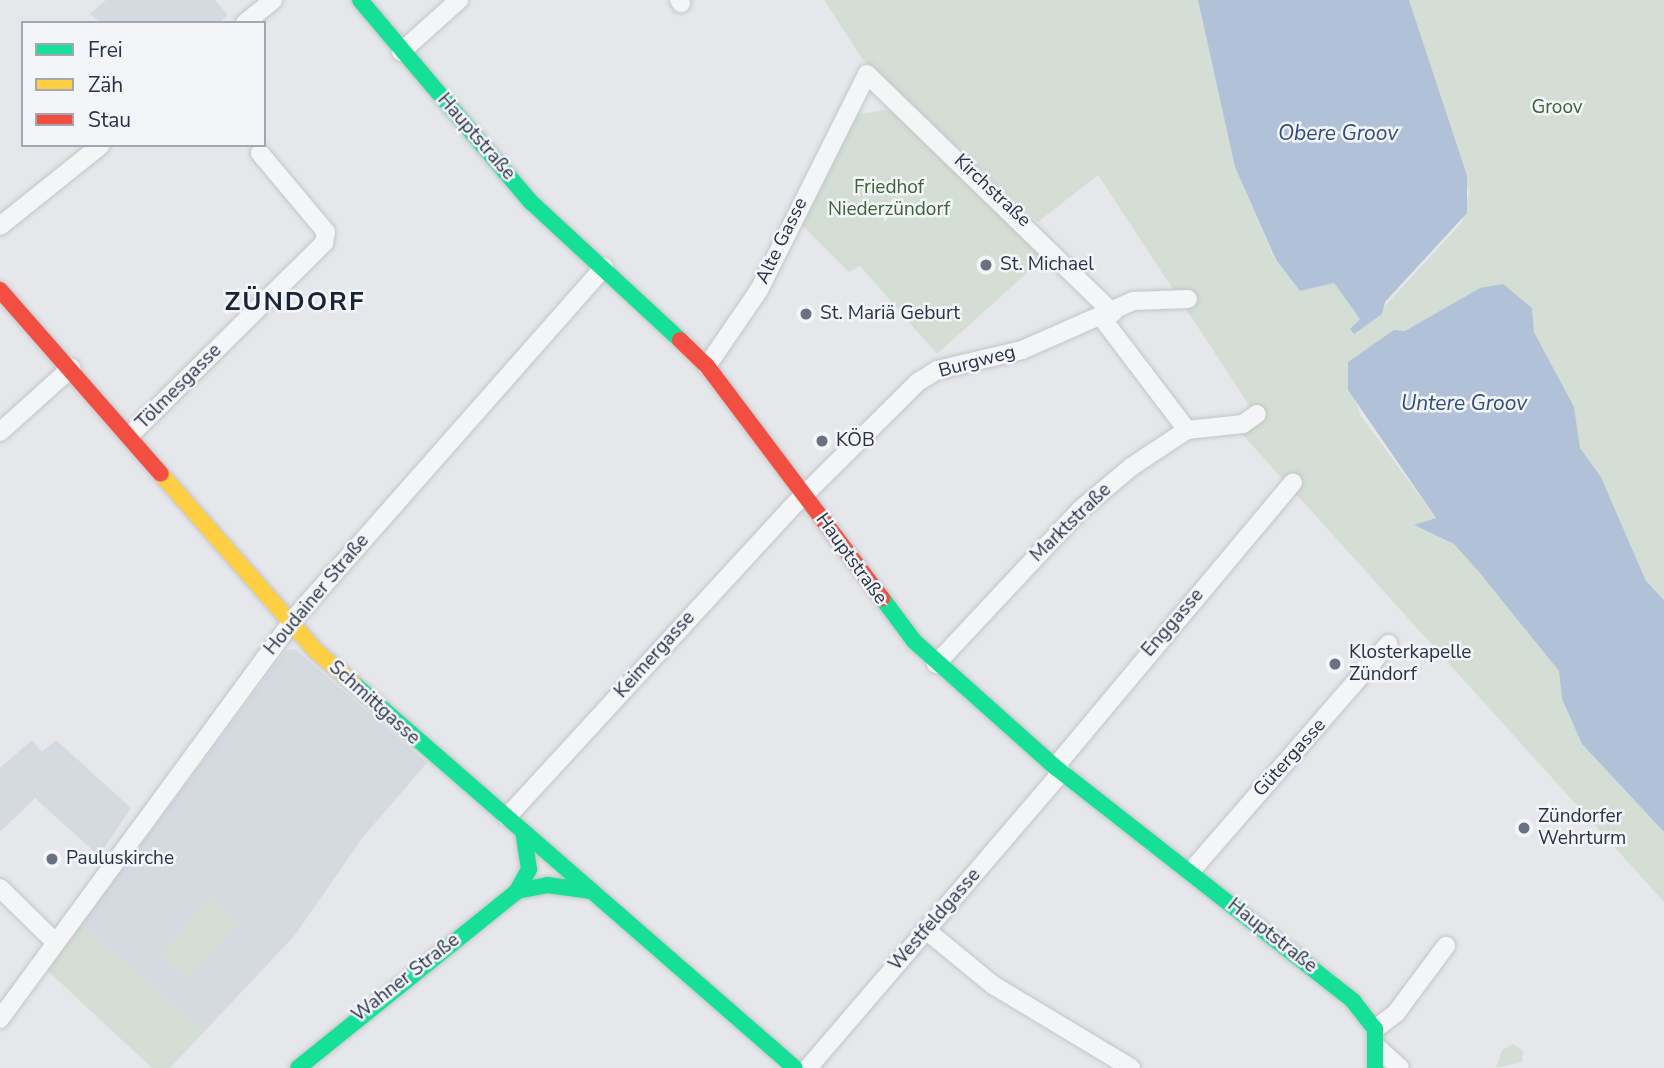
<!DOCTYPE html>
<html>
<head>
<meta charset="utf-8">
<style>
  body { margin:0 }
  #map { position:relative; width:1664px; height:1068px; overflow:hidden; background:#e5e7ea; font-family:"Nunito Sans",sans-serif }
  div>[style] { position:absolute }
  .built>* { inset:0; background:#d5dae1 }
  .green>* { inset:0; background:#d4ded5 }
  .water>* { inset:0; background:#b0c1d8 }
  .roads { filter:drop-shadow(0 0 2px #c3c5c8) drop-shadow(0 0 2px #c3c5c8) }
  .street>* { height:18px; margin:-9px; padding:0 9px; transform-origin:9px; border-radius:9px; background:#f4f5f7 }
  .fast>* { height:16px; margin:-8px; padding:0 8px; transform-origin:8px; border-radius:8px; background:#16e098 }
  .slow>* { height:16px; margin:-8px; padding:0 8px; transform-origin:8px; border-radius:8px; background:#ffcf43 }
  .jam>* { height:16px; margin:-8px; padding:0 8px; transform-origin:8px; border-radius:8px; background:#f24e42 }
  .dots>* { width:19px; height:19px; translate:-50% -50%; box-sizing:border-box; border:4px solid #f3f5f9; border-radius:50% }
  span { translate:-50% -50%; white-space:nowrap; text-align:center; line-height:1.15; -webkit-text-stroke:5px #f3f5f9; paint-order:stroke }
  .park-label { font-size:19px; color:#3a6434 }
  .street-label { font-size:19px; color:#283247 }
  .poi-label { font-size:19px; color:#283247 }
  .left { translate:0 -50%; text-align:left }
  .water-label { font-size:21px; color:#2d4d80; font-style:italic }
  .district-label { font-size:26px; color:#1a2338; font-weight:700; letter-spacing:2px }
  .legend { position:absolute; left:21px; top:21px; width:245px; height:126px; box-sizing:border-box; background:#f3f5f9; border:2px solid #a2a7b2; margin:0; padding:9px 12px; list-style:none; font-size:21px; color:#283247 }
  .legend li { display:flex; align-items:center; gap:14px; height:35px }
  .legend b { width:35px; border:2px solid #a2a7b2 }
</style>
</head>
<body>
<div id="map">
  <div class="built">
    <i style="clip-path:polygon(106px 0,215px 0,228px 15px,219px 23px,101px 23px,90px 14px)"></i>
    <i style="clip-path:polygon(295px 649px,427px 763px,363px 837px,295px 935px,204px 1032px,81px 925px,286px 650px)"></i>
    <i style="clip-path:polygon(32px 740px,42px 752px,56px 740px,131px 808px,99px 856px,35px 798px,0 832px,0 768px)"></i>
  </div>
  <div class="green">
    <i style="clip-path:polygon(824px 0,1198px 0,1235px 167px,1275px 260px,1300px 291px,1334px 283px,1360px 319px,1382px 309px,1462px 222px,1469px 194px,1409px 0,1664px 0,1664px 600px,1646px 581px,1601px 477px,1580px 448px,1566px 392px,1534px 332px,1532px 308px,1480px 288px,1349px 364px,1348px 381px,1361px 416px,1436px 518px,1415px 526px,1454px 544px,1479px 572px,1559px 671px,1562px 699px,1582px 744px,1664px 832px,1664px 902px,1232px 423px,1253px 411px,1098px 175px,1038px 222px,863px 60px)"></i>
    <i style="clip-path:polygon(895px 109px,1049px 253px,937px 354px,860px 266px,849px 272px,797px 220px,850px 115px)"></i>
    <i style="clip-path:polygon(209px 898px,237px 923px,188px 979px,161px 954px)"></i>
    <i style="clip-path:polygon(81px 925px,204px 1032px,170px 1068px,152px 1068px,47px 970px)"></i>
    <i style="clip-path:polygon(1513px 1044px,1523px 1051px,1522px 1062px,1496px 1068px,1502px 1050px)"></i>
  </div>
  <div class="water">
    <i style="clip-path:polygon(1198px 0,1409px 0,1467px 176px,1467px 213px,1385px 302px,1382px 314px,1354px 334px,1350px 329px,1360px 319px,1334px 283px,1300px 291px,1276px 260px,1235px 167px)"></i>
    <i style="clip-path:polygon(1503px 284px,1532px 308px,1534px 332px,1574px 407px,1580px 448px,1601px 477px,1646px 581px,1664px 600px,1664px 832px,1582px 744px,1562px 699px,1559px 671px,1479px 572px,1454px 544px,1414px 525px,1436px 518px,1348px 390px,1348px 362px,1394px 330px,1405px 331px,1480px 288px)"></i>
  </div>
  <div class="roads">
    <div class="street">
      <i style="left:679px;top:0;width:4px;rotate:56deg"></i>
      <i style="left:245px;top:23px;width:36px;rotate:-39deg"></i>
      <i style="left:401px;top:52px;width:78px;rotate:-41.9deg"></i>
      <i style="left:867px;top:74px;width:343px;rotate:44.2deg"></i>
      <i style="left:0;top:226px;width:129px;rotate:-38.7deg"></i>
      <i style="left:1102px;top:318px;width:141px;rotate:52.8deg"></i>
      <i style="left:707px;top:366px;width:92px;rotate:-55.6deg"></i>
      <i style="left:759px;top:290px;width:241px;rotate:-63.4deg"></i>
      <i style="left:0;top:432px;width:96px;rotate:-42deg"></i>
      <i style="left:131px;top:434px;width:272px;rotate:-44.7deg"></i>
      <i style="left:324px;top:243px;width:11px;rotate:-80deg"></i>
      <i style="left:326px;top:232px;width:103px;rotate:-129.9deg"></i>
      <i style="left:936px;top:664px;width:211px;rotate:-46.9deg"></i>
      <i style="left:1080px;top:510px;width:67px;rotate:-40.1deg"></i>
      <i style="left:1131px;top:467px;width:67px;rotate:-33.5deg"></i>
      <i style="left:1187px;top:430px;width:56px;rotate:-6.1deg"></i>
      <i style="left:1243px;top:424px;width:17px;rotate:-36deg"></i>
      <i style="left:1055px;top:767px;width:371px;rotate:-50.1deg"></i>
      <i style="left:507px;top:817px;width:418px;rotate:-47.4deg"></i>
      <i style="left:790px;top:509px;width:180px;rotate:-44.8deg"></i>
      <i style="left:918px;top:382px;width:22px;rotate:-32deg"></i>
      <i style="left:937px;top:370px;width:87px;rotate:-13.2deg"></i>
      <i style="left:1022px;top:350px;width:121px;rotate:-23.8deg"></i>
      <i style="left:1133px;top:301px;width:55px;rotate:-2.1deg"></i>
      <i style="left:1191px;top:871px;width:301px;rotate:-49deg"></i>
      <i style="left:0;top:888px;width:78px;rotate:44.5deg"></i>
      <i style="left:926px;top:930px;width:87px;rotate:39.4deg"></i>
      <i style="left:993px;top:985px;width:161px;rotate:31deg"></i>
      <i style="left:0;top:1019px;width:494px;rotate:-53.7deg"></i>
      <i style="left:292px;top:621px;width:472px;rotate:-48.6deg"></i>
      <i style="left:1375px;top:1029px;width:26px;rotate:-37deg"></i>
      <i style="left:1396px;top:1013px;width:84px;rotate:-53.3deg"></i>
      <i style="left:1379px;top:1049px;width:28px;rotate:42deg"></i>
      <i style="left:808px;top:1068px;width:390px;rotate:-49.4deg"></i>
    </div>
    <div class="fast">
      <i style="left:360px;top:0;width:265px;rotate:49.8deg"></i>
      <i style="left:531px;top:202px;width:203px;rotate:42.8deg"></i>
      <i style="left:882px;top:598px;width:54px;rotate:53.3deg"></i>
      <i style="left:914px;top:641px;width:189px;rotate:41.8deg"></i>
      <i style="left:1055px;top:767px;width:379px;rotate:38.1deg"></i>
      <i style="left:1353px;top:1001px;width:36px;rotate:52deg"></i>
      <i style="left:1375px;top:1029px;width:39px;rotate:90deg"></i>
      <i style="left:353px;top:683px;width:586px;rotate:41.06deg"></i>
      <i style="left:517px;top:891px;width:31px;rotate:-11deg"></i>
      <i style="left:547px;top:885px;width:45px;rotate:7.6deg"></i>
      <i style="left:298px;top:1068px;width:282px;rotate:-38.9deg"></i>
      <i style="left:517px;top:891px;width:25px;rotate:-61deg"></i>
      <i style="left:529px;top:869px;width:37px;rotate:-99deg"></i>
    </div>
    <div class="slow">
      <i style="left:161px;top:474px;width:237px;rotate:48.8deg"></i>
      <i style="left:317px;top:652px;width:48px;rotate:40.7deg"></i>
    </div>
    <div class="jam">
      <i style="left:0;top:290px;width:244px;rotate:48.8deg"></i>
      <i style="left:680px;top:340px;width:37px;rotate:44deg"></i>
      <i style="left:707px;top:366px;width:291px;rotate:53deg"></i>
    </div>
  </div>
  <div class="dots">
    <i style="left:986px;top:265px;background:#6a7180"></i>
    <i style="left:806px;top:314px;background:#6a7180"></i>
    <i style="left:822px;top:441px;background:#6a7180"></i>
    <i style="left:1335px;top:664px;background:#6a7180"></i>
    <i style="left:1524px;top:828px;background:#6a7180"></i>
    <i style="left:52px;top:859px;background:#6a7180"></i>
  </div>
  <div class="park-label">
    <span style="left:1557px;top:108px">Groov</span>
    <span style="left:889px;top:199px">Friedhof<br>Niederzündorf</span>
  </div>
  <div class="street-label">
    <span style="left:476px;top:137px;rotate:49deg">Hauptstraße</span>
    <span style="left:992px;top:191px;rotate:43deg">Kirchstraße</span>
    <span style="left:782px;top:241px;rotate:-64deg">Alte Gasse</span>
    <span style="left:977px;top:362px;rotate:-15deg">Burgweg</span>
    <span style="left:179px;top:387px;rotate:-45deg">Tölmesgasse</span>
    <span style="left:1071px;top:523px;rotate:-44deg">Marktstraße</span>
    <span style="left:851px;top:559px;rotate:54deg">Hauptstraße</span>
    <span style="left:317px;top:595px;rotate:-50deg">Houdainer Straße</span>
    <span style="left:1173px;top:623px;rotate:-49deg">Enggasse</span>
    <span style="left:655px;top:655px;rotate:-48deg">Keimergasse</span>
    <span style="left:374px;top:703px;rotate:42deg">Schmittgasse</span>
    <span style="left:1290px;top:758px;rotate:-48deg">Gütergasse</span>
    <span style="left:935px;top:920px;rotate:-49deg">Westfeldgasse</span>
    <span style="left:1272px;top:936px;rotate:38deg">Hauptstraße</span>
    <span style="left:406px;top:978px;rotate:-38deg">Wahner Straße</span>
  </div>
  <div class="poi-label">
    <span class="left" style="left:1000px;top:265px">St. Michael</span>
    <span class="left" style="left:820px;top:314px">St. Mariä Geburt</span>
    <span class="left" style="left:836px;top:441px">KÖB</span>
    <span class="left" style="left:1349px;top:664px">Klosterkapelle<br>Zündorf</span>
    <span class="left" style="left:1538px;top:828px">Zündorfer<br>Wehrturm</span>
    <span class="left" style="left:66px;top:859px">Pauluskirche</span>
  </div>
  <div class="water-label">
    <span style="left:1338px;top:133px">Obere Groov</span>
    <span style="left:1464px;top:403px">Untere Groov</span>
  </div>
  <div class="district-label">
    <span style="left:295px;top:302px">ZÜNDORF</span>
  </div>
  <ul class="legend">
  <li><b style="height:9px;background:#16e098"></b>Frei</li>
  <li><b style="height:9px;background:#ffcf43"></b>Zäh</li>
  <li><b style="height:9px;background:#f24e42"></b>Stau</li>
  </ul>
</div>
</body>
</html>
